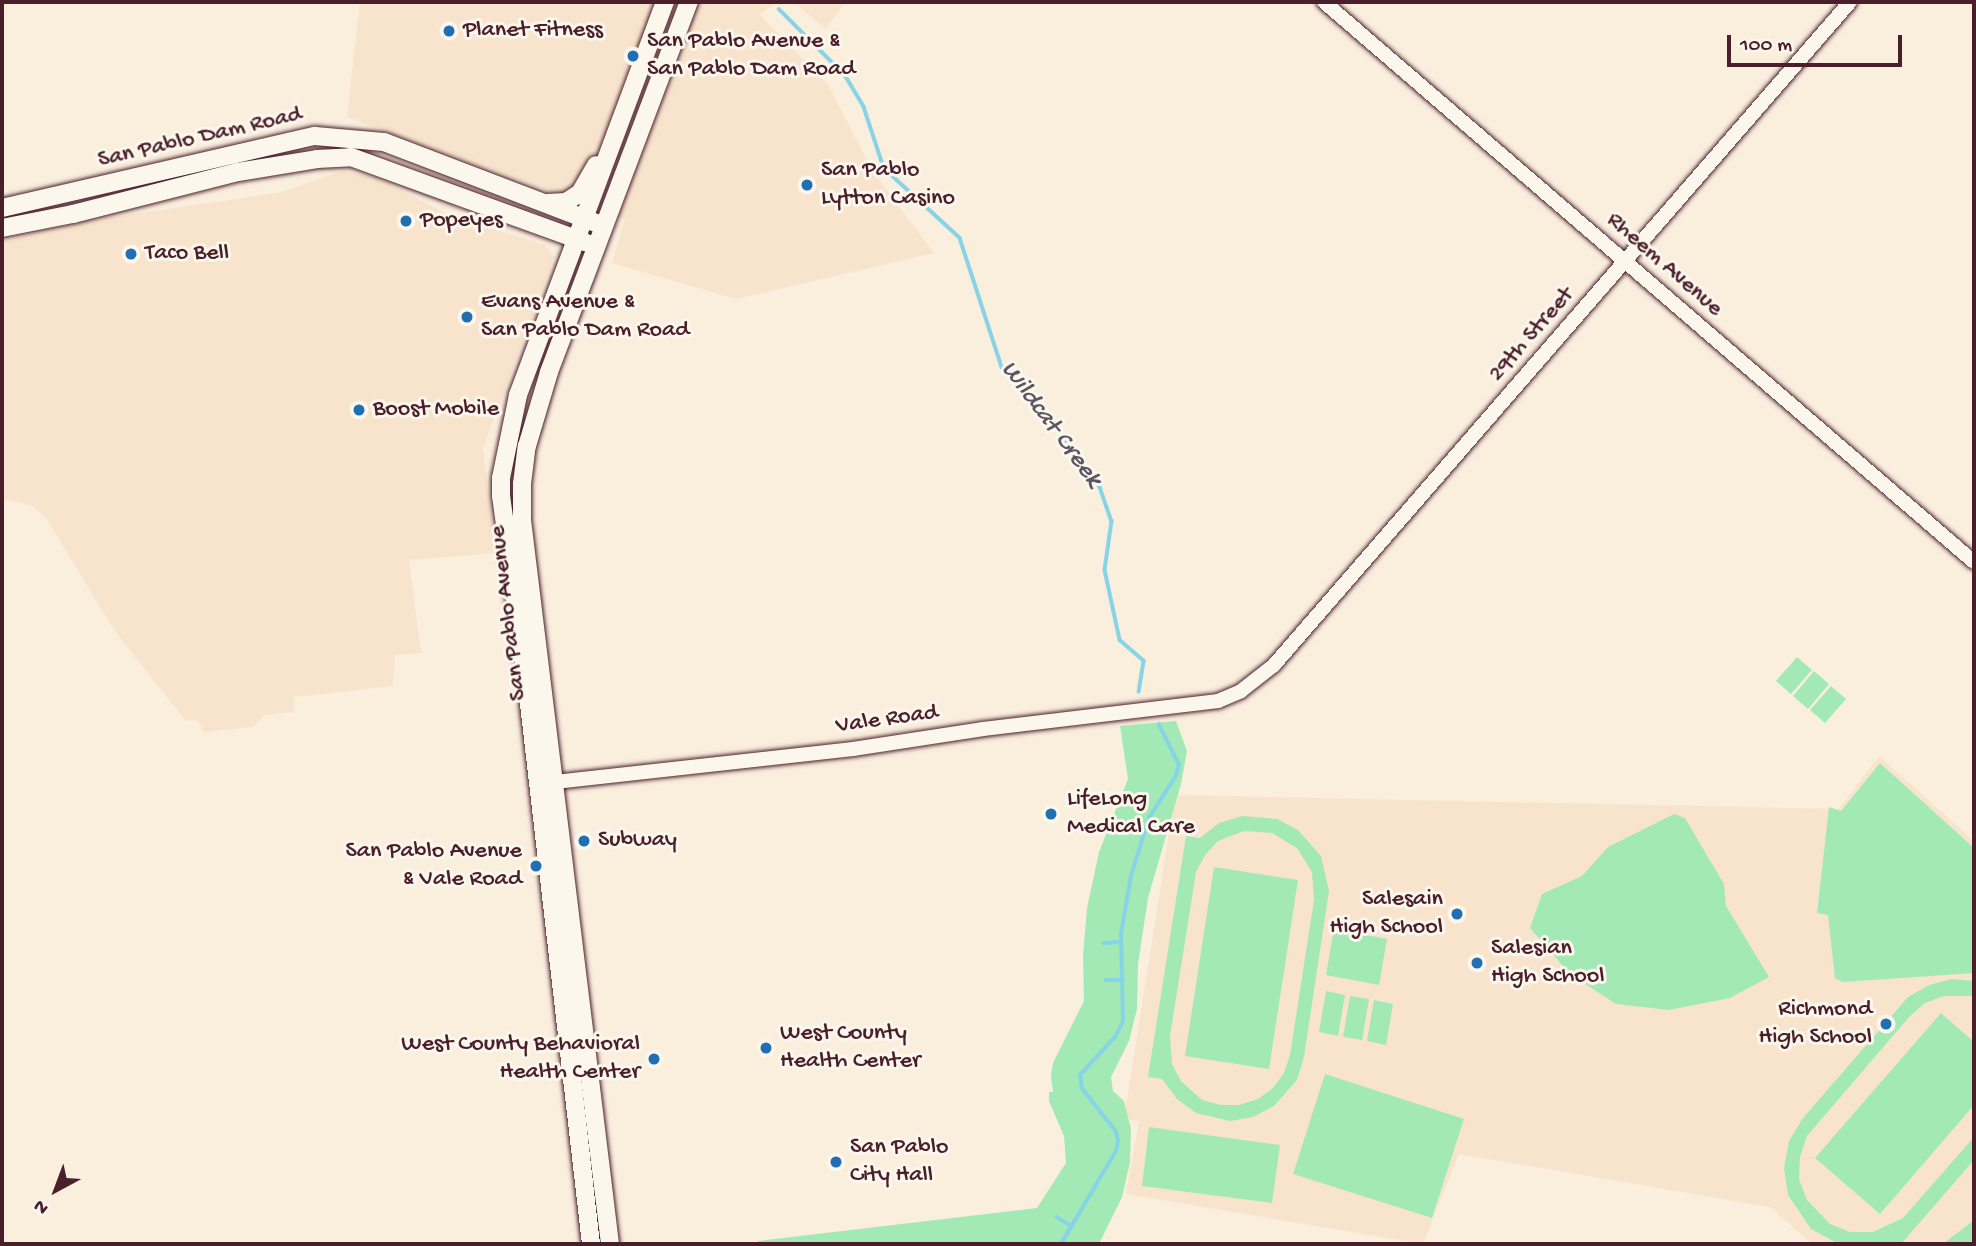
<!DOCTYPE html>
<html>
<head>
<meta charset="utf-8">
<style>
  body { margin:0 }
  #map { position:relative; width:1976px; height:1246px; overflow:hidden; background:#faeedd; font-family:"Gochi Hand",sans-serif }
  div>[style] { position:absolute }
  .built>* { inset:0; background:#f8e4cc }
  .green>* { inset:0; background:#a3e9b5 }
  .stream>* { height:3.5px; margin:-1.75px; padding:0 1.75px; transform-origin:1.75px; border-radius:1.75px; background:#87d4e7 }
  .roads { filter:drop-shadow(0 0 2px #4a1f2b) drop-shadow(0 0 2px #4a1f2b) }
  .tertiary>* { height:14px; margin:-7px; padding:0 7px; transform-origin:7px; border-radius:7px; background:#fbf7ec }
  .primary>* { height:18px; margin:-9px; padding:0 9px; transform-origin:9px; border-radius:9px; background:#fbf7ec }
  .dots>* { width:19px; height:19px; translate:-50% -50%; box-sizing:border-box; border:4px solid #fbf7ec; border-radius:50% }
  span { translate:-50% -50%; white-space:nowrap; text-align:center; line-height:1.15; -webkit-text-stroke:6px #fbf7ec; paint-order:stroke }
  .poi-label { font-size:24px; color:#4a1f2b }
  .left { translate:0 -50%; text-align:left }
  .right { translate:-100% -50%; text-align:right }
  .street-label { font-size:24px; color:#4a1f2b }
  .water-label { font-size:26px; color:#5c5563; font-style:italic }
  .frame { position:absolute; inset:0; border:4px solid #4a1f2b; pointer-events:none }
  .north { position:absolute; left:21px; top:1155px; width:70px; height:70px; -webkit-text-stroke:5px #fbf7ec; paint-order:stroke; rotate:221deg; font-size:19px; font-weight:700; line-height:28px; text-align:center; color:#4a1f2b }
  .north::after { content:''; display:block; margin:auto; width:24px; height:32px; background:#4a1f2b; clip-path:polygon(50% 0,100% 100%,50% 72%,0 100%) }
  .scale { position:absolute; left:1727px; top:35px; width:175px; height:32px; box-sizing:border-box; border:4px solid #4a1f2b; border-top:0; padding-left:9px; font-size:21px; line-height:24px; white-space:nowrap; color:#4a1f2b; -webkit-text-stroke:5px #fbf7ec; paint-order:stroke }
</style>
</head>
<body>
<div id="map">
  <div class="built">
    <i style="clip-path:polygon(360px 2px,778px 2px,759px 14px,828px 85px,874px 173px,934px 253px,736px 299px,612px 263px,625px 219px,347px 117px)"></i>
    <i style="clip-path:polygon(794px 2px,846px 2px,825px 29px)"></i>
    <i style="clip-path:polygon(341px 171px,377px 178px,447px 214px,545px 245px,554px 257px,483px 448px,495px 553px,409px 560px,421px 653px,395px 655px,393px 686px,293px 697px,294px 712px,264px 715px,253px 727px,203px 732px,198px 721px,185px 720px,114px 630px,46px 518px,31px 505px,2px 499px,2px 241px,86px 221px,283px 192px)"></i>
    <i style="clip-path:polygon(1879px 756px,1974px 841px,1974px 1244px,1812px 1244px,1770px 1207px,1459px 1154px,1423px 1244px,1126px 1194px,1139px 1121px,1124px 1119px,1175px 795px,1839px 809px)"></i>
  </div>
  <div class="green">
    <i style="clip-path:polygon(1797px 657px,1812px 670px,1791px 694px,1776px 681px)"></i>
    <i style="clip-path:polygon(1814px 671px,1829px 684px,1808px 709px,1793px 696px)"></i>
    <i style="clip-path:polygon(1831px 686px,1846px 699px,1825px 723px,1810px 710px)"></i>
    <i style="clip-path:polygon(1176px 721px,1187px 751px,1181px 784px,1148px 898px,1138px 964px,1137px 1009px,1129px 1041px,1111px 1077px,1113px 1091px,1124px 1101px,1131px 1129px,1130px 1162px,1122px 1197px,1099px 1244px,758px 1244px,758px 1241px,1037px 1208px,1066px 1163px,1064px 1136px,1049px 1101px,1049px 1092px,1053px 1092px,1051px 1076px,1053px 1063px,1084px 1001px,1083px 956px,1087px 908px,1099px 852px,1128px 779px,1120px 726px)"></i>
    <i style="clip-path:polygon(1880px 763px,1974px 848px,1974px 973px,1843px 982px,1835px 978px,1828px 915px,1817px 913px,1829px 807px,1841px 811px)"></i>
    <i style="clip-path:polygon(1674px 814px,1685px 818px,1724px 884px,1726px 906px,1769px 977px,1730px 998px,1669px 1010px,1616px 1004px,1570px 974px,1530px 928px,1542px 894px,1582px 876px,1608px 847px)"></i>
    <i style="clip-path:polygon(evenodd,1242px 816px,1277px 819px,1298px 830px,1321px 856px,1329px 891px,1304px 1057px,1297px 1080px,1274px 1106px,1253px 1117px,1230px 1121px,1196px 1113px,1177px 1099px,1162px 1079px,1148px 1077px,1186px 836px,1200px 838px,1219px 823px,1242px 816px,1244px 831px,1272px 833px,1297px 848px,1312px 872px,1314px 900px,1290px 1055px,1284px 1073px,1273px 1088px,1258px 1099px,1239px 1105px,1221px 1105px,1202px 1100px,1181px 1081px,1172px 1064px,1170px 1036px,1196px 872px,1205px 855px,1218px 841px,1244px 831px)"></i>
    <i style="clip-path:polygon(1214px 867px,1298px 880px,1269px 1069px,1185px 1056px)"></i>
    <i style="clip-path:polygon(1334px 929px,1387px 939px,1379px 985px,1326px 975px)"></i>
    <i style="clip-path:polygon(1952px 979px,1974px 981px,1974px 996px,1944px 996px,1925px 1003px,1910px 1016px,1807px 1136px,1800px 1157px,1799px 1179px,1807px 1200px,1830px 1224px,1850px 1232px,1873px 1232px,1903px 1218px,1974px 1137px,1974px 1160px,1901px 1244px,1835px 1242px,1811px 1229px,1788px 1195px,1784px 1168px,1789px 1141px,1803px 1118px,1908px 997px,1929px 985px)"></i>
    <i style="clip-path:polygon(1326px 991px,1345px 995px,1338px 1036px,1319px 1032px)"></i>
    <i style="clip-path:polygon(1350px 996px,1369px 999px,1362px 1040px,1343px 1037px)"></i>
    <i style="clip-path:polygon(1374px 1000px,1393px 1004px,1386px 1045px,1367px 1041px)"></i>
    <i style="clip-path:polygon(1941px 1013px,1974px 1042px,1974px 1105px,1880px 1214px,1815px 1158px)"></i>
    <i style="clip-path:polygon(1325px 1074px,1464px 1119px,1432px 1218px,1293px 1174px)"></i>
    <i style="clip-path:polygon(1149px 1127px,1280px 1145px,1272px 1203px,1142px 1186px)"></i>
    <i style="clip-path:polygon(1974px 1220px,1974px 1244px,1943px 1244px)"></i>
  </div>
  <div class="stream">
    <i style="left:779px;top:9px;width:93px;rotate:45deg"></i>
    <i style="left:845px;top:75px;width:37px;rotate:59deg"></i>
    <i style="left:864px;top:107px;width:64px;rotate:71.8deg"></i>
    <i style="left:884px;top:168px;width:103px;rotate:42.6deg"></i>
    <i style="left:960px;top:238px;width:136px;rotate:72deg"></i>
    <i style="left:1002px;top:367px;width:65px;rotate:46.2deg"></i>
    <i style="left:1047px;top:414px;width:90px;rotate:54deg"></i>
    <i style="left:1100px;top:487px;width:36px;rotate:71deg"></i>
    <i style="left:1112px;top:521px;width:49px;rotate:98.1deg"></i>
    <i style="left:1105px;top:570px;width:72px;rotate:77.9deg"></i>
    <i style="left:1120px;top:640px;width:32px;rotate:41deg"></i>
    <i style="left:1144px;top:661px;width:31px;rotate:99deg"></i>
    <i style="left:1103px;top:943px;width:18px;rotate:-3deg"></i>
    <i style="left:1106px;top:980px;width:17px"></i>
    <i style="left:1057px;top:1217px;width:15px;rotate:32deg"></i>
    <i style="left:1061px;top:1244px;width:108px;rotate:-59.4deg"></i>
    <i style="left:1116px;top:1151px;width:10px;rotate:-79deg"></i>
    <i style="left:1118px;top:1141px;width:9px;rotate:-103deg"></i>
    <i style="left:1116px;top:1132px;width:55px;rotate:-128.3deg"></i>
    <i style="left:1082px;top:1089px;width:14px;rotate:-98deg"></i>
    <i style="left:1080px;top:1075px;width:52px;rotate:-47.4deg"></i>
    <i style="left:1115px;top:1037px;width:17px;rotate:-62deg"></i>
    <i style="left:1123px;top:1022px;width:88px;rotate:-91.3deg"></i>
    <i style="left:1121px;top:934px;width:59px;rotate:-80.2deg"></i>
    <i style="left:1131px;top:876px;width:61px;rotate:-72.8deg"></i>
    <i style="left:1149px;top:818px;width:50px;rotate:-57.3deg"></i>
    <i style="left:1176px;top:776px;width:11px;rotate:-75deg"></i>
    <i style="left:1179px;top:765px;width:45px;rotate:-116.6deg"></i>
  </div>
  <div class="roads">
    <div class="tertiary">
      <i style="left:1324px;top:2px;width:858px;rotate:40.75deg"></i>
      <i style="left:546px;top:783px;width:309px;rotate:-6.3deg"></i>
      <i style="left:853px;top:749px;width:132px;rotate:-8.7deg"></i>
      <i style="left:983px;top:729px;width:237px;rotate:-6.8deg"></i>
      <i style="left:1218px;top:701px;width:25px;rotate:-23deg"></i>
      <i style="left:1241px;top:691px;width:42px;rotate:-38.2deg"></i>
      <i style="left:1274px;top:665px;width:878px;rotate:-49.02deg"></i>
    </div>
    <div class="primary">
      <i style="left:548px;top:203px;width:18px;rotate:-3deg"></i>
      <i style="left:566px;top:202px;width:17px;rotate:-33deg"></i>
      <i style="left:580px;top:193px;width:32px;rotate:-60deg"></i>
      <i style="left:2px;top:208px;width:321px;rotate:-13deg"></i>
      <i style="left:315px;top:136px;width:69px;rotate:5deg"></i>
      <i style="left:384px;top:142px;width:227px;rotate:20.9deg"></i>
      <i style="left:2px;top:228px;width:72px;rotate:-11.2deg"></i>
      <i style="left:73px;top:214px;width:170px;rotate:-14.3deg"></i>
      <i style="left:238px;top:172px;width:80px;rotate:-9.3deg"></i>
      <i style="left:317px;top:159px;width:34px;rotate:-3deg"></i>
      <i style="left:351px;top:157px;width:249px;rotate:20deg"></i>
      <i style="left:591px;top:1244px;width:570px;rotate:-96.55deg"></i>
      <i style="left:526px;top:678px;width:184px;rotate:-97.8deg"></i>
      <i style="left:501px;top:496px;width:18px;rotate:-90deg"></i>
      <i style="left:501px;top:478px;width:85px;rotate:-78.4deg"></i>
      <i style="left:518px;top:395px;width:420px;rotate:-69.5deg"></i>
      <i style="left:610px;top:1244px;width:729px;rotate:-96.93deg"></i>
      <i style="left:522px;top:520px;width:36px;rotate:-90deg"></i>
      <i style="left:522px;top:484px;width:38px;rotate:-83deg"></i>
      <i style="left:527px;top:446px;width:77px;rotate:-73.4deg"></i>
      <i style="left:549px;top:372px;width:396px;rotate:-69.3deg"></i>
    </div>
  </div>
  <div class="dots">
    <i style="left:449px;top:31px;background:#1f6fb2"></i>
    <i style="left:633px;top:56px;background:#1f6fb2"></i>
    <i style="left:807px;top:185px;background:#1f6fb2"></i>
    <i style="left:406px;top:221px;background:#1f6fb2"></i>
    <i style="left:131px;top:254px;background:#1f6fb2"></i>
    <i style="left:467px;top:317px;background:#1f6fb2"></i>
    <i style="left:359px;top:410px;background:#1f6fb2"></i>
    <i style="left:1051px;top:814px;background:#1f6fb2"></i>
    <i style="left:584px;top:841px;background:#1f6fb2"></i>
    <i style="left:536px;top:866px;background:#1f6fb2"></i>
    <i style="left:1457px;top:914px;background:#1f6fb2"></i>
    <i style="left:1477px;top:963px;background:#1f6fb2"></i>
    <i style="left:1886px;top:1024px;background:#1f6fb2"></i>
    <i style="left:766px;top:1048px;background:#1f6fb2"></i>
    <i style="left:654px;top:1059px;background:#1f6fb2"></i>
    <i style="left:836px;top:1162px;background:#1f6fb2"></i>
  </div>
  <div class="poi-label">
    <span class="left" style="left:463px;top:31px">Planet Fitness</span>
    <span class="left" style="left:647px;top:56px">San Pablo Avenue &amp;<br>San Pablo Dam Road</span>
    <span class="left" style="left:821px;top:185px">San Pablo<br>Lytton Casino</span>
    <span class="left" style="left:420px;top:221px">Popeyes</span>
    <span class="left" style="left:145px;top:254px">Taco Bell</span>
    <span class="left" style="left:481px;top:317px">Evans Avenue &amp;<br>San Pablo Dam Road</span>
    <span class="left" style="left:373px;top:410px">Boost Mobile</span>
    <span class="left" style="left:1067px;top:814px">LifeLong<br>Medical Care</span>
    <span class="left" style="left:598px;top:841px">Subway</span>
    <span class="right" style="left:522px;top:866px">San Pablo Avenue<br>&amp; Vale Road</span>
    <span class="right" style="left:1443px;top:914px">Salesain<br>High School</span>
    <span class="left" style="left:1491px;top:963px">Salesian<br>High School</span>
    <span class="right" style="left:1872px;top:1024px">Richmond<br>High School</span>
    <span class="left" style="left:780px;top:1048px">West County<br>Health Center</span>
    <span class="right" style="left:640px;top:1059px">West County Behavioral<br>Health Center</span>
    <span class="left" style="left:850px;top:1162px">San Pablo<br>City Hall</span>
  </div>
  <div class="street-label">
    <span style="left:200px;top:138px;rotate:-13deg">San Pablo Dam Road</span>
    <span style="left:1664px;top:265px;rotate:41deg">Rheem Avenue</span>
    <span style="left:1532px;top:335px;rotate:-49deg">29th Street</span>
    <span style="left:509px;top:613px;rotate:-97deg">San Pablo Avenue</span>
    <span style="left:887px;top:720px;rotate:-8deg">Vale Road</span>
  </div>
  <div class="water-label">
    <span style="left:1050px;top:425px;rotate:53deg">Wildcat Creek</span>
  </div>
  <div class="frame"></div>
  <div class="north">N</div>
  <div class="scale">100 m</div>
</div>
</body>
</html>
